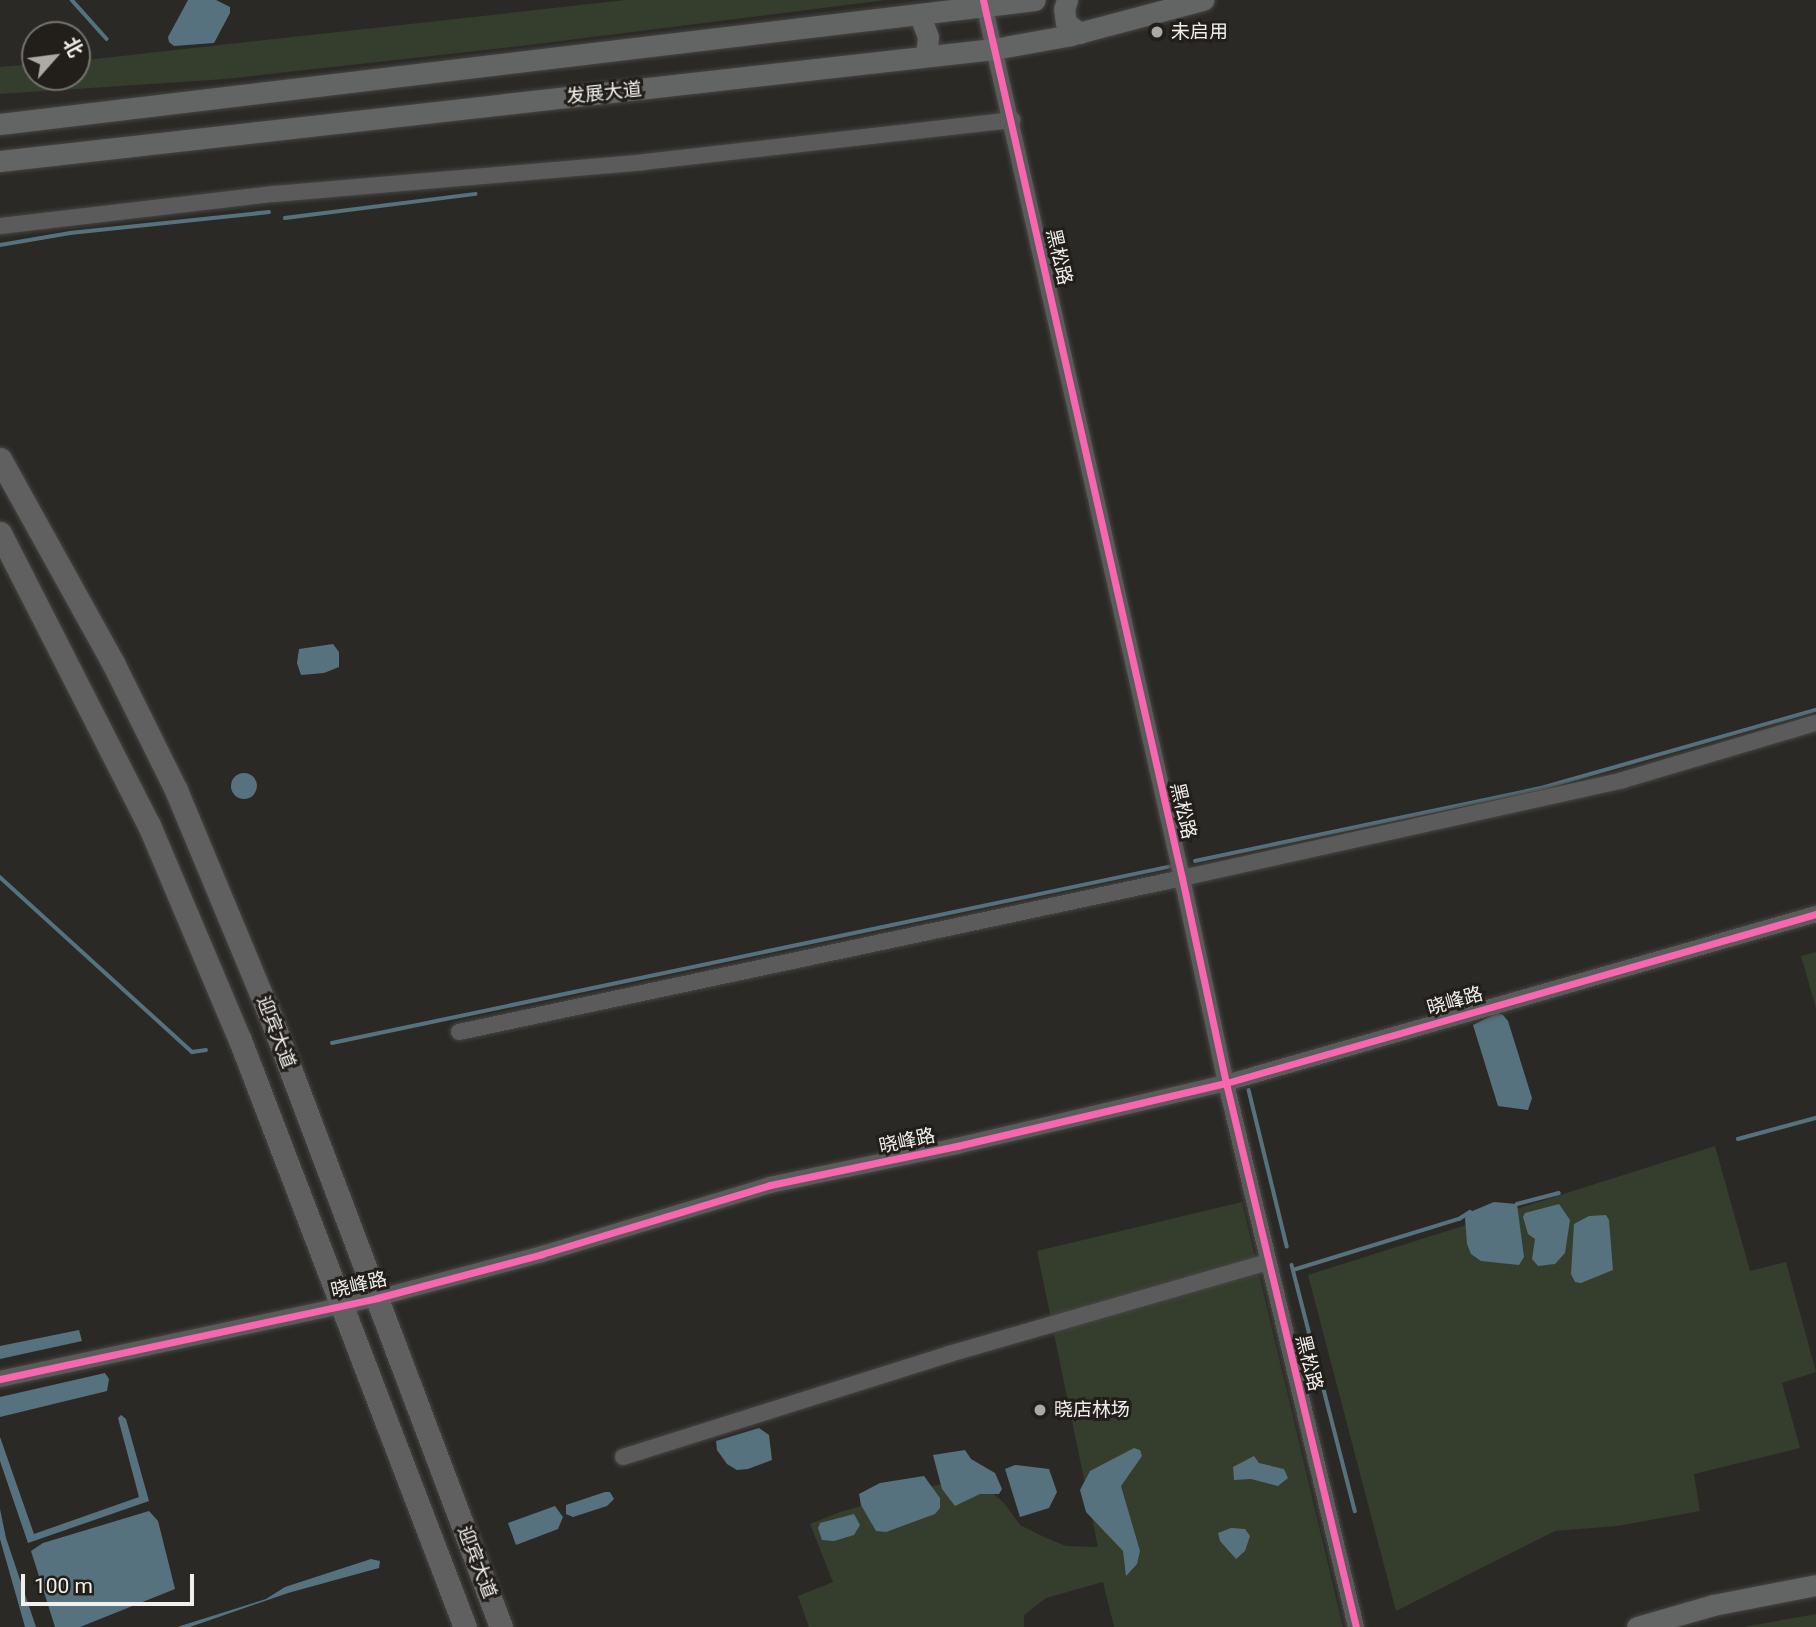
<!DOCTYPE html>
<html>
<head>
<meta charset="utf-8">
<style>
  body { margin:0 }
  #map { position:relative; width:1816px; height:1627px; overflow:hidden; background:#2b2926; font-family:Roboto,"Noto Sans SC",sans-serif }
  div>[style] { position:absolute }
  .green>* { inset:0; background:#353d2c }
  .water>* { inset:0; background:#57727f }
  .round { border-radius:50% }
  .stream>* { height:3.5px; margin:-1.75px; padding:0 1.75px; transform-origin:1.75px; border-radius:1.75px; background:#57727f }
  .roads { filter:drop-shadow(0 0 2px #464543) drop-shadow(0 0 2px #464543) }
  .minor>* { height:16px; margin:-8px; padding:0 8px; transform-origin:8px; border-radius:8px; background:#5b5b5b }
  .major>* { height:21px; margin:-10.5px; padding:0 10.5px; transform-origin:10.5px; border-radius:10.5px; background:#636464 }
  .highway>* { height:23px; margin:-11.5px; padding:0 11.5px; transform-origin:11.5px; border-radius:11.5px; background:#616060 }
  .cycleway>* { height:7px; margin:-3.5px; padding:0 3.5px; transform-origin:3.5px; border-radius:3.5px; background:#f766af }
  .dots>* { width:19px; height:19px; translate:-50% -50%; box-sizing:border-box; border:4px solid #221f1b; border-radius:50% }
  span { translate:-50% -50%; white-space:nowrap; text-align:center; line-height:1.15; -webkit-text-stroke:6px #221f1b; paint-order:stroke }
  .poi-label { font-size:19px; color:#f1efec }
  .left { translate:0 -50%; text-align:left }
  .street-label { font-size:19px; color:#f1efec }
  .north { position:absolute; left:21px; top:21px; width:70px; height:70px; box-sizing:border-box; background:#221f1b; border:2px solid #75726f; border-radius:50%; rotate:62deg; font-size:19px; font-weight:700; line-height:28px; text-align:center; color:#f1efec }
  .north::after { content:''; display:block; margin:auto; width:24px; height:32px; background:#acaaa7; clip-path:polygon(50% 0,100% 100%,50% 72%,0 100%) }
  .scale { position:absolute; left:21px; top:1574px; width:173px; height:32px; box-sizing:border-box; border:4px solid #f1efec; border-top:0; padding-left:9px; font-size:21px; line-height:24px; white-space:nowrap; color:#f1efec; -webkit-text-stroke:5px #221f1b; paint-order:stroke }
</style>
</head>
<body>
<div id="map">
  <div class="green">
    <i style="clip-path:polygon(626px 0,886px 0,521px 46px,226px 79px,0 94px,0 67px,35px 64px,35px 77px,77px 77px,77px 61px)"></i>
    <i style="clip-path:polygon(1816px 952px,1816px 1008px,1801px 956px)"></i>
    <i style="clip-path:polygon(1715px 1146px,1750px 1271px,1786px 1262px,1816px 1372px,1782px 1383px,1800px 1448px,1694px 1474px,1700px 1511px,1617px 1526px,1555px 1531px,1396px 1611px,1308px 1275px)"></i>
    <i style="clip-path:polygon(1242px 1202px,1343px 1627px,1114px 1627px,1103px 1582px,1046px 1598px,1024px 1615px,1024px 1627px,809px 1627px,798px 1596px,833px 1582px,810px 1524px,840px 1512px,955px 1480px,985px 1487px,1004px 1503px,1020px 1525px,1044px 1537px,1066px 1546px,1098px 1547px,1037px 1251px)"></i>
    <i style="clip-path:polygon(1816px 1614px,1816px 1627px,1744px 1627px)"></i>
  </div>
  <div class="water">
    <i style="clip-path:polygon(188px 0,216px 0,230px 7px,230px 13px,214px 43px,174px 46px,169px 42px,168px 37px)"></i>
    <i style="clip-path:polygon(333px 644px,339px 652px,339px 667px,324px 673px,301px 675px,297px 663px,299px 649px)"></i>
    <i class="round" style="left:231px;top:773px;width:26px;height:26px"></i>
    <i style="clip-path:polygon(1497px 1013px,1503px 1015px,1508px 1021px,1532px 1098px,1528px 1110px,1498px 1106px,1473px 1025px)"></i>
    <i style="clip-path:polygon(1494px 1202px,1517px 1204px,1524px 1257px,1519px 1265px,1481px 1261px,1471px 1254px,1467px 1244px,1465px 1218px,1470px 1212px)"></i>
    <i style="clip-path:polygon(1559px 1204px,1570px 1220px,1565px 1253px,1555px 1264px,1538px 1266px,1532px 1259px,1535px 1239px,1528px 1234px,1523px 1217px,1525px 1213px)"></i>
    <i style="clip-path:polygon(1606px 1215px,1609px 1220px,1613px 1270px,1581px 1283px,1575px 1282px,1571px 1274px,1574px 1224px,1589px 1216px)"></i>
    <i style="clip-path:polygon(79px 1330px,82px 1341px,0 1359px,0 1346px)"></i>
    <i style="clip-path:polygon(105px 1373px,109px 1379px,107px 1391px,0 1417px,0 1397px)"></i>
    <i style="clip-path:polygon(121px 1415px,126px 1419px,149px 1501px,28px 1543px,0 1461px,0 1437px,34px 1534px,139px 1497px,118px 1418px)"></i>
    <i style="clip-path:polygon(759px 1428px,769px 1435px,772px 1460px,748px 1469px,737px 1470px,727px 1464px,717px 1450px,716px 1441px)"></i>
    <i style="clip-path:polygon(1134px 1448px,1140px 1450px,1142px 1456px,1121px 1486px,1140px 1551px,1137px 1564px,1126px 1576px,1123px 1551px,1086px 1512px,1080px 1490px,1090px 1471px)"></i>
    <i style="clip-path:polygon(965px 1450px,971px 1459px,995px 1473px,1002px 1489px,999px 1494px,980px 1494px,955px 1506px,942px 1489px,933px 1455px)"></i>
    <i style="clip-path:polygon(1254px 1456px,1259px 1463px,1284px 1469px,1288px 1478px,1278px 1486px,1251px 1479px,1234px 1480px,1233px 1467px)"></i>
    <i style="clip-path:polygon(1015px 1465px,1049px 1469px,1057px 1492px,1049px 1508px,1020px 1517px,1005px 1469px)"></i>
    <i style="clip-path:polygon(924px 1476px,940px 1498px,940px 1508px,935px 1514px,886px 1532px,876px 1531px,861px 1505px,859px 1494px,880px 1483px)"></i>
    <i style="clip-path:polygon(605px 1492px,610px 1492px,614px 1499px,607px 1506px,573px 1517px,566px 1514px,566px 1505px)"></i>
    <i style="clip-path:polygon(555px 1506px,563px 1517px,558px 1529px,516px 1545px,508px 1523px)"></i>
    <i style="clip-path:polygon(0 1509px,6px 1538px,36px 1627px,25px 1627px,0 1539px)"></i>
    <i style="clip-path:polygon(149px 1511px,158px 1521px,175px 1589px,80px 1627px,55px 1627px,31px 1551px,43px 1543px)"></i>
    <i style="clip-path:polygon(854px 1514px,860px 1525px,854px 1535px,834px 1541px,822px 1540px,818px 1528px,820px 1523px)"></i>
    <i style="clip-path:polygon(1231px 1528px,1245px 1529px,1250px 1536px,1245px 1551px,1236px 1559px,1220px 1541px,1218px 1533px)"></i>
    <i style="clip-path:polygon(371px 1559px,380px 1561px,379px 1568px,288px 1593px,190px 1627px,177px 1627px,266px 1599px,285px 1587px)"></i>
  </div>
  <div class="stream">
    <i style="left:72px;top:0;width:52px;rotate:48.1deg"></i>
    <i style="left:285px;top:218px;width:192px;rotate:-7.2deg"></i>
    <i style="left:0;top:245px;width:71px;rotate:-9.7deg"></i>
    <i style="left:70px;top:233px;width:200px;rotate:-6deg"></i>
    <i style="left:1195px;top:861px;width:358px;rotate:-11.9deg"></i>
    <i style="left:1545px;top:787px;width:282px;rotate:-15.9deg"></i>
    <i style="left:0;top:877px;width:260px;rotate:42.3deg"></i>
    <i style="left:192px;top:1052px;width:14px;rotate:-8deg"></i>
    <i style="left:332px;top:1043px;width:859px;rotate:-11.89deg"></i>
    <i style="left:1249px;top:1090px;width:161px;rotate:76.3deg"></i>
    <i style="left:1738px;top:1139px;width:81px;rotate:-15.1deg"></i>
    <i style="left:1517px;top:1204px;width:43px;rotate:-14.7deg"></i>
    <i style="left:1292px;top:1265px;width:254px;rotate:75.6deg"></i>
    <i style="left:1293px;top:1270px;width:174px;rotate:-17.1deg"></i>
    <i style="left:1459px;top:1219px;width:13px;rotate:-32deg"></i>
  </div>
  <div class="roads">
    <div class="minor">
      <i style="left:983px;top:0;width:900px;rotate:77.23deg"></i>
      <i style="left:1182px;top:878px;width:210px;rotate:77.9deg"></i>
      <i style="left:1226px;top:1083px;width:559px;rotate:76.56deg"></i>
      <i style="left:0;top:226px;width:276px;rotate:-6.7deg"></i>
      <i style="left:274px;top:194px;width:371px;rotate:-4.9deg"></i>
      <i style="left:644px;top:162px;width:371px;rotate:-6.5deg"></i>
      <i style="left:459px;top:1032px;width:739px;rotate:-12.02deg"></i>
      <i style="left:1182px;top:878px;width:452px;rotate:-12.5deg"></i>
      <i style="left:1623px;top:780px;width:201px;rotate:-16.5deg"></i>
      <i style="left:0;top:1379px;width:386px;rotate:-12.1deg"></i>
      <i style="left:377px;top:1298px;width:171px;rotate:-14.9deg"></i>
      <i style="left:542px;top:1254px;width:238px;rotate:-16.8deg"></i>
      <i style="left:770px;top:1185px;width:191px;rotate:-11.8deg"></i>
      <i style="left:957px;top:1146px;width:276px;rotate:-13.2deg"></i>
      <i style="left:1226px;top:1083px;width:614px;rotate:-15.98deg"></i>
      <i style="left:623px;top:1457px;width:342px;rotate:-17.5deg"></i>
      <i style="left:949px;top:1354px;width:332px;rotate:-16.1deg"></i>
    </div>
    <div class="major">
      <i style="left:1067px;top:0;width:9px;rotate:108deg"></i>
      <i style="left:1064px;top:9px;width:14px;rotate:82deg"></i>
      <i style="left:1066px;top:23px;width:17px;rotate:36deg"></i>
      <i style="left:920px;top:16px;width:22px;rotate:69deg"></i>
      <i style="left:928px;top:37px;width:19px;rotate:96deg"></i>
      <i style="left:0;top:124px;width:1042px;rotate:-6.83deg"></i>
      <i style="left:0;top:161px;width:1000px;rotate:-6.43deg"></i>
      <i style="left:994px;top:49px;width:78px;rotate:-10.3deg"></i>
      <i style="left:1071px;top:35px;width:137px;rotate:-14.9deg"></i>
      <i style="left:1637px;top:1627px;width:79px;rotate:-16.1deg"></i>
      <i style="left:1713px;top:1605px;width:105px;rotate:-11deg"></i>
    </div>
    <div class="highway">
      <i style="left:0;top:459px;width:233px;rotate:61deg"></i>
      <i style="left:113px;top:663px;width:142px;rotate:63.6deg"></i>
      <i style="left:176px;top:790px;width:247px;rotate:67.4deg"></i>
      <i style="left:271px;top:1018px;width:651px;rotate:69.31deg"></i>
      <i style="left:0;top:533px;width:328px;rotate:63deg"></i>
      <i style="left:149px;top:825px;width:233px;rotate:67.1deg"></i>
      <i style="left:240px;top:1040px;width:629px;rotate:69.03deg"></i>
    </div>
  </div>
  <div class="cycleway">
    <i style="left:983px;top:0;width:900px;rotate:77.23deg"></i>
    <i style="left:1182px;top:878px;width:210px;rotate:77.9deg"></i>
    <i style="left:1226px;top:1083px;width:559px;rotate:76.56deg"></i>
    <i style="left:0;top:1379px;width:386px;rotate:-12.1deg"></i>
    <i style="left:377px;top:1298px;width:171px;rotate:-14.9deg"></i>
    <i style="left:542px;top:1254px;width:238px;rotate:-16.8deg"></i>
    <i style="left:770px;top:1185px;width:191px;rotate:-11.8deg"></i>
    <i style="left:957px;top:1146px;width:276px;rotate:-13.2deg"></i>
    <i style="left:1226px;top:1083px;width:614px;rotate:-15.98deg"></i>
  </div>
  <div class="dots">
    <i style="left:1157px;top:32px;background:#acaaa7"></i>
    <i style="left:1040px;top:1410px;background:#acaaa7"></i>
  </div>
  <div class="poi-label">
    <span class="left" style="left:1171px;top:32px">未启用</span>
    <span class="left" style="left:1054px;top:1410px">晓店林场</span>
  </div>
  <div class="street-label">
    <span style="left:604px;top:93px;rotate:-6deg">发展大道</span>
    <span style="left:1059px;top:257px;rotate:77deg">黑松路</span>
    <span style="left:1183px;top:811px;rotate:77deg">黑松路</span>
    <span style="left:1455px;top:1001px;rotate:-16deg">晓峰路</span>
    <span style="left:276px;top:1032px;rotate:69deg">迎宾大道</span>
    <span style="left:907px;top:1141px;rotate:-12deg">晓峰路</span>
    <span style="left:359px;top:1285px;rotate:-13deg">晓峰路</span>
    <span style="left:1309px;top:1363px;rotate:76deg">黑松路</span>
    <span style="left:477px;top:1562px;rotate:69deg">迎宾大道</span>
  </div>
  <div class="north">北</div>
  <div class="scale">100 m</div>
</div>
</body>
</html>
